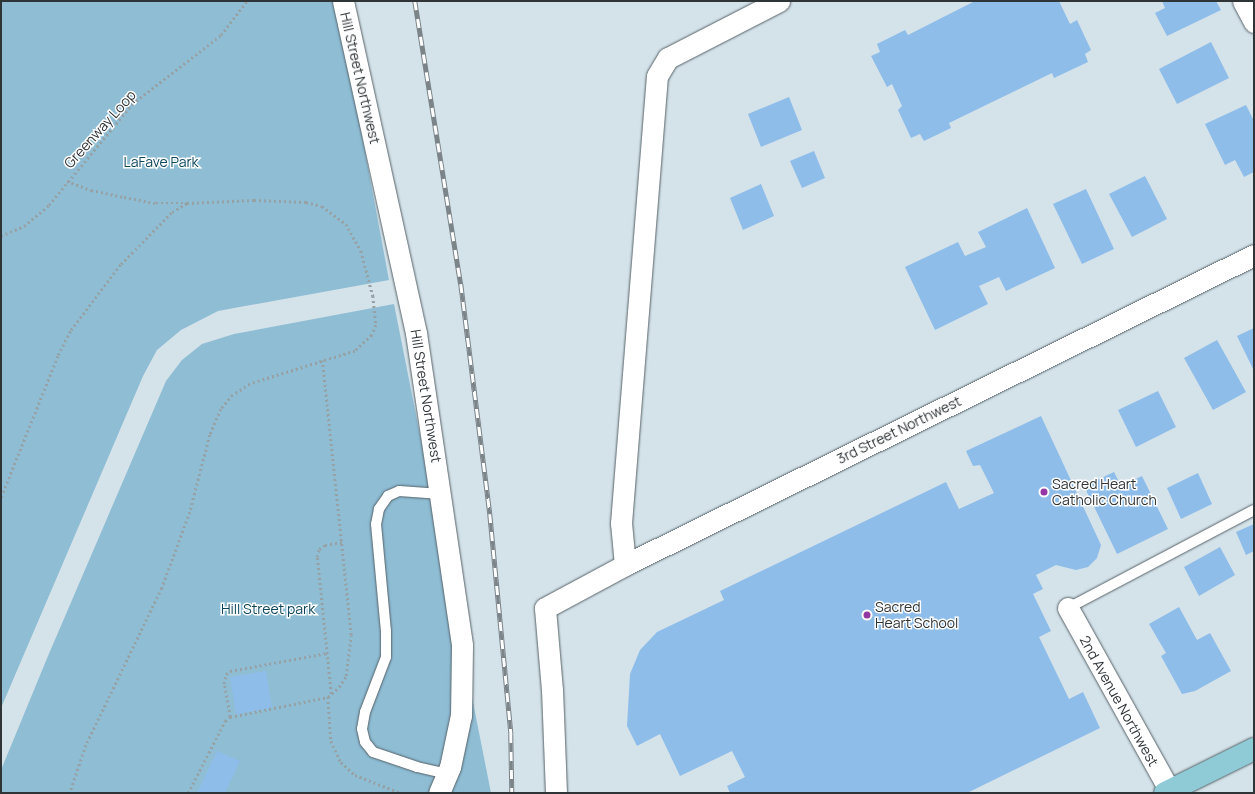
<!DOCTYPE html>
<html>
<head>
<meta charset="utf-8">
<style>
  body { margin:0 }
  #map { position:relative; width:1255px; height:794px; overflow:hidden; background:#d4e2e9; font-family:Manrope,sans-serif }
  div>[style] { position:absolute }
  .green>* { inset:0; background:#8ebdd4 }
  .building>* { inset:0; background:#8ebdea }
  .path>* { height:2.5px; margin-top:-1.25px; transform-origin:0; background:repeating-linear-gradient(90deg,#96a1a6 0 2px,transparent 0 5px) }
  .roads { filter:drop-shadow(0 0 1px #576369) drop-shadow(0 0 1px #576369) }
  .service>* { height:10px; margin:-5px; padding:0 5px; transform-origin:5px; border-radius:5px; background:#fff }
  .minor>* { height:21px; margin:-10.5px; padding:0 10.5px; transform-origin:10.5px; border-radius:10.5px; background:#fff }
  .primary>* { height:22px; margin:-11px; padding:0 11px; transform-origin:11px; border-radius:11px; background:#8fcbd6 }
  .rail>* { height:4.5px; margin-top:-2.25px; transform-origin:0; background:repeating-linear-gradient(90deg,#fff 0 9px,#7b8489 0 18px); box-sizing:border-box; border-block:1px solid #7b8489 }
  .dots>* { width:11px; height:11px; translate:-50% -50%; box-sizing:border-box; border:2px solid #fff; border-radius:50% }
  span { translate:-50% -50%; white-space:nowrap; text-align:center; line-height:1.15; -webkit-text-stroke:3px #fff; paint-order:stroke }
  .street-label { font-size:14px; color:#2f3437 }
  .park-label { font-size:14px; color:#0d465c }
  .poi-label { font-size:14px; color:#2f3437 }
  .left { translate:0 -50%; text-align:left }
  .frame { position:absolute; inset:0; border:2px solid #2f3437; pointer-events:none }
</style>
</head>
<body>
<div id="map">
  <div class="green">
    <i style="clip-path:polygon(1px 1px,337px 1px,389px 280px,218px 311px,181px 330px,157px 350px,143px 376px,1px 708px)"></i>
    <i style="clip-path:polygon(394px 304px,491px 793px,1px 793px,1px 770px,48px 656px,166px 381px,182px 360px,202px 344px,234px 334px)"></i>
  </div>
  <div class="building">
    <i style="clip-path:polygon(975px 1px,1059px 1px,1070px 24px,1077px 20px,1091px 50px,1085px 54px,1088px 62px,1054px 78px,1052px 73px,949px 123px,951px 128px,924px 141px,920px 134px,911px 138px,898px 110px,902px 106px,892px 84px,887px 87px,871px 56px,880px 52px,877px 44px,905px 30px,908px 35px)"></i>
    <i style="clip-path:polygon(1162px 1px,1216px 1px,1221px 10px,1167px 36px,1155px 13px,1165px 8px)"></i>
    <i style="clip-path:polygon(1211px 42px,1229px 78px,1177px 104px,1159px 69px)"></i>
    <i style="clip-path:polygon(789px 97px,802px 130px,761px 147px,748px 114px)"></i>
    <i style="clip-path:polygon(1246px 105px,1254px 121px,1254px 172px,1244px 177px,1235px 160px,1225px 165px,1205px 124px)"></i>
    <i style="clip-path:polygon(814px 151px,825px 178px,802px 188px,790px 161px)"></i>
    <i style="clip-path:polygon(1145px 176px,1167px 219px,1132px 237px,1109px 194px)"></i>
    <i style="clip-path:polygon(761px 184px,774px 216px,743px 230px,730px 198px)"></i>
    <i style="clip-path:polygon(1086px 189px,1114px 249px,1082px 264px,1053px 204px)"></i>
    <i style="clip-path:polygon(1027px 208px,1055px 268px,1006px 291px,999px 277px,979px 286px,988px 304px,935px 330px,905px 267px,958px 242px,965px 256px,986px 247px,978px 232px)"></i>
    <i style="clip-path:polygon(1254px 328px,1254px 371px,1237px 336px)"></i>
    <i style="clip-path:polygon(1217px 340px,1246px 392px,1213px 410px,1184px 358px)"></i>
    <i style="clip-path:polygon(1158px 391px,1176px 427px,1136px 447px,1118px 410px)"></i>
    <i style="clip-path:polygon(1041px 416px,1101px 545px,1097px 558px,1088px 567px,1076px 570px,1056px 565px,1036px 575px,1043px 589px,1033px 594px,1051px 631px,1039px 637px,1069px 699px,1083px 692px,1100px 728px,967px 793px,730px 793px,727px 786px,745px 777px,732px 751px,680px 776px,660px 734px,637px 746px,627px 726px,630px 674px,640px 650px,657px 632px,724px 600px,720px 591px,946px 482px,959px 509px,994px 493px,980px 465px,973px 466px,966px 451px)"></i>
    <i style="clip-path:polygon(1114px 472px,1121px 486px,1142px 476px,1168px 529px,1117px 554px,1084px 486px)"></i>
    <i style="clip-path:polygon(1198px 473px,1212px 504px,1181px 519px,1167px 488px)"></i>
    <i style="clip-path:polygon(1254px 524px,1254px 551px,1246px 555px,1236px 532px)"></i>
    <i style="clip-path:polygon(1220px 547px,1235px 575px,1199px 596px,1184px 567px)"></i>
    <i style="clip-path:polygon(1179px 607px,1197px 640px,1210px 633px,1231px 671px,1195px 691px,1182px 694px,1161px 656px,1166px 653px,1149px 624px)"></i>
    <i style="clip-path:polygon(266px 671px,272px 708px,236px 714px,230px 677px)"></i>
    <i style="clip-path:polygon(217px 751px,240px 761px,225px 793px,197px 793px)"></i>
  </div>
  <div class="path">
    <i style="left:67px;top:181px;width:26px;rotate:21deg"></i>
    <i style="left:91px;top:190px;width:34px;rotate:12deg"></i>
    <i style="left:124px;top:197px;width:33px;rotate:11deg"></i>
    <i style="left:156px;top:203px;width:31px"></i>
    <i style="left:1px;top:236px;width:25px;rotate:-23deg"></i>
    <i style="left:24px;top:226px;width:33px;rotate:-40deg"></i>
    <i style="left:49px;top:205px;width:131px;rotate:-50.6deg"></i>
    <i style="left:132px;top:104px;width:113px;rotate:-37.8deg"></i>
    <i style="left:221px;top:35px;width:43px;rotate:-52.6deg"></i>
    <i style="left:1px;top:497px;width:153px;rotate:-68.1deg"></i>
    <i style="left:58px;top:355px;width:28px;rotate:-63deg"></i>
    <i style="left:71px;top:330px;width:83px;rotate:-52.9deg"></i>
    <i style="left:121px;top:264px;width:73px;rotate:-45.6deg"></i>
    <i style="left:172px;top:212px;width:17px;rotate:-31deg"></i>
    <i style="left:187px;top:203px;width:67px;rotate:-2.6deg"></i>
    <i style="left:254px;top:200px;width:52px;rotate:2.2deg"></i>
    <i style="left:306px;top:202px;width:16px;rotate:14deg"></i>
    <i style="left:322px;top:206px;width:30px;rotate:37deg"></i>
    <i style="left:346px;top:224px;width:31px;rotate:61deg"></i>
    <i style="left:361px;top:251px;width:47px;rotate:75.1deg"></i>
    <i style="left:373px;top:296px;width:29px;rotate:84deg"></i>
    <i style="left:376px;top:325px;width:11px;rotate:112deg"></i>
    <i style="left:372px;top:335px;width:23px;rotate:137deg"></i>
    <i style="left:355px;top:351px;width:110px;rotate:162.6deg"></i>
    <i style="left:250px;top:384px;width:20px;rotate:147deg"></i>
    <i style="left:233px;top:395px;width:18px;rotate:131deg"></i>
    <i style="left:221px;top:409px;width:28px;rotate:113deg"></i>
    <i style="left:210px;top:435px;width:80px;rotate:104.6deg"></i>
    <i style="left:190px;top:512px;width:81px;rotate:110.2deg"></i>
    <i style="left:162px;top:588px;width:174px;rotate:115.8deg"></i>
    <i style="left:86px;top:745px;width:51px;rotate:108.4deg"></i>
    <i style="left:331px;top:694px;width:138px;rotate:-95.8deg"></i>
    <i style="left:317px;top:557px;width:8px;rotate:-76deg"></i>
    <i style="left:319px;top:549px;width:7px;rotate:-34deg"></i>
    <i style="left:325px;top:545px;width:17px;rotate:-10deg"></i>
    <i style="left:328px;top:697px;width:44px;rotate:86.1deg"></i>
    <i style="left:331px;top:741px;width:23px;rotate:65deg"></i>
    <i style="left:341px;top:762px;width:19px;rotate:43deg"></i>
    <i style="left:355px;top:775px;width:49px;rotate:21.4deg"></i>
    <i style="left:230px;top:717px;width:34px;rotate:-100deg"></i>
    <i style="left:224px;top:684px;width:10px;rotate:-79deg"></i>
    <i style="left:226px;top:674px;width:5px;rotate:-37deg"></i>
    <i style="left:230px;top:671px;width:99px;rotate:-10.5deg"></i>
    <i style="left:188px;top:793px;width:81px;rotate:-62.8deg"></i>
    <i style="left:225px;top:721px;width:6px;rotate:-39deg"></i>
    <i style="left:230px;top:717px;width:100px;rotate:-11.5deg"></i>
    <i style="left:328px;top:697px;width:15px;rotate:-42deg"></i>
    <i style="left:339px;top:687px;width:13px;rotate:-58deg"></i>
    <i style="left:346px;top:676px;width:41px;rotate:-83deg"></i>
    <i style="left:351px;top:635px;width:276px;rotate:-96deg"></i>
  </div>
  <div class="roads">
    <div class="service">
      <i style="left:441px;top:494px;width:42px;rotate:-175.9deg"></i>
      <i style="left:399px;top:491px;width:12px;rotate:156deg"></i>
      <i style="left:388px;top:496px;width:16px;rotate:125deg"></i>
      <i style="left:379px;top:509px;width:15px;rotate:101deg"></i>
      <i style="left:376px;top:524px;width:107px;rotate:84.7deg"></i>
      <i style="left:386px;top:631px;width:26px;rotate:90deg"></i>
      <i style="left:386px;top:657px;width:59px;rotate:110.9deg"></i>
      <i style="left:365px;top:712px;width:17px;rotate:100deg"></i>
      <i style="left:362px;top:729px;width:13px;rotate:77deg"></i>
      <i style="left:365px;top:742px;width:13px;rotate:51deg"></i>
      <i style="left:373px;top:752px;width:46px;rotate:18.8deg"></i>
      <i style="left:417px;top:767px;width:32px;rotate:13deg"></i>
      <i style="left:1068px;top:608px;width:210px;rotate:-27.8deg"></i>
    </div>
    <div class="minor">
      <i style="left:343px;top:1px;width:340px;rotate:77.6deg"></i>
      <i style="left:416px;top:333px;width:316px;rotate:81.6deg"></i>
      <i style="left:462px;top:646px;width:69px;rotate:90.8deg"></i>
      <i style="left:461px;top:715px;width:53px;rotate:101.9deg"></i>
      <i style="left:450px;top:767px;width:28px;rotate:113deg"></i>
      <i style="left:1243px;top:1px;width:24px;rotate:62deg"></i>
      <i style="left:625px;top:565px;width:42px;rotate:-95.4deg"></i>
      <i style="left:621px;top:523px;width:448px;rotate:-85.4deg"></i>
      <i style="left:657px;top:76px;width:21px;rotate:-59deg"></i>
      <i style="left:668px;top:58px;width:125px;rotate:-27.2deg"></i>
      <i style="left:1068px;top:608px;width:212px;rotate:60.9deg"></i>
      <i style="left:556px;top:793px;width:103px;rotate:-92.2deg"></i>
      <i style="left:552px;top:690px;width:82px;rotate:-94.9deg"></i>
      <i style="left:545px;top:608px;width:91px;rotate:-28.3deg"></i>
      <i style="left:625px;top:565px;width:701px;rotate:-26.24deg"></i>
    </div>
    <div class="primary">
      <i style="left:1165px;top:793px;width:99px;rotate:-26.3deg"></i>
    </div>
  </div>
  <div class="rail">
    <i style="left:415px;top:1px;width:287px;rotate:80.8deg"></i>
    <i style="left:461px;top:284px;width:232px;rotate:82.8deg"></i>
    <i style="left:490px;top:514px;width:221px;rotate:84.5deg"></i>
    <i style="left:511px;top:734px;width:59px;rotate:89deg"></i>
  </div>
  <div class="dots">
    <i style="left:1044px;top:492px;background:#9338a3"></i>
    <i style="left:867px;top:615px;background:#9338a3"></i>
  </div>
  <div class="street-label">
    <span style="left:360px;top:78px;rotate:77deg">Hill Street Northwest</span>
    <span style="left:100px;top:129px;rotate:-48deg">Greenway Loop</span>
    <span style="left:426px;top:396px;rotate:81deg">Hill Street Northwest</span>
    <span style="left:899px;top:430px;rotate:-26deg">3rd Street Northwest</span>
    <span style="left:1119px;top:701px;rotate:61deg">2nd Avenue Northwest</span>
  </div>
  <div class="park-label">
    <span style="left:161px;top:162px">LaFave Park</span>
    <span style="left:268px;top:609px">Hill Street park</span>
  </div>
  <div class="poi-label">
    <span class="left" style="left:1052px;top:492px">Sacred Heart<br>Catholic Church</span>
    <span class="left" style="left:875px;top:615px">Sacred<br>Heart School</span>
  </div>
  <div class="frame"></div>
</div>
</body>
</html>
